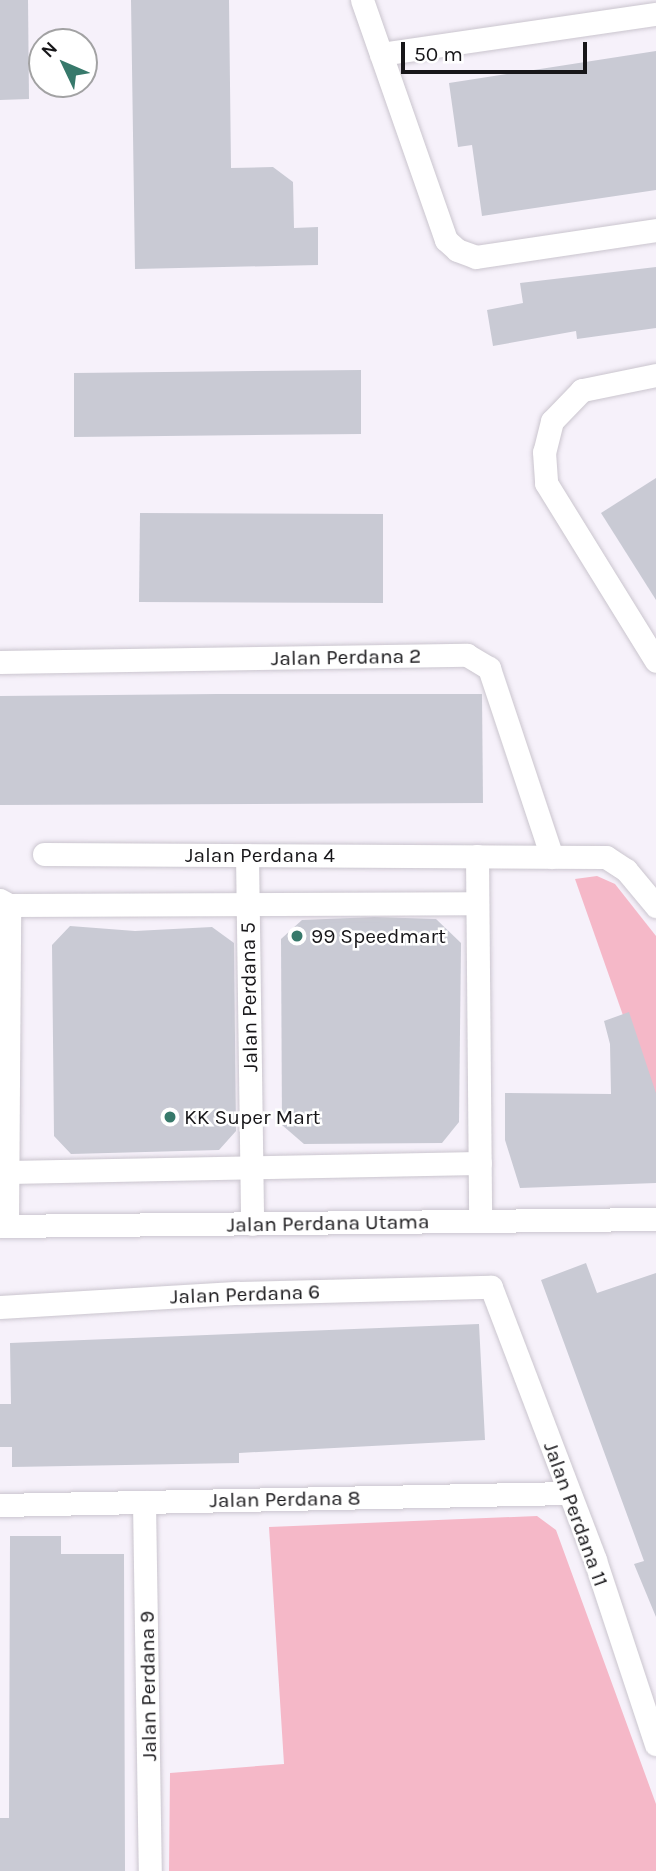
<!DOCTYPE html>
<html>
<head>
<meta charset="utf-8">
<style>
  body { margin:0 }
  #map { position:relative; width:656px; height:1871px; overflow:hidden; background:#f6f1fa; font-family:Karla,sans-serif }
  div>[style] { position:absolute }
  .green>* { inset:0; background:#f5b8c8 }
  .building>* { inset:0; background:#c9cad4 }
  .roads { filter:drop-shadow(0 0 2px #cac5ce) drop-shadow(0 0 2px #cac5ce) }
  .minor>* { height:23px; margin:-11.5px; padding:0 11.5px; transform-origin:11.5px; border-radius:11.5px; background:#fff }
  .dots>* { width:19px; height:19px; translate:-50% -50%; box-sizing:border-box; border:4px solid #fff; border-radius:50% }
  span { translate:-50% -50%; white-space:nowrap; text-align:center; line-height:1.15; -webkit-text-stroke:5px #fff; paint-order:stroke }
  .street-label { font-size:21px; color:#171619 }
  .poi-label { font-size:21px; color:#171619 }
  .left { translate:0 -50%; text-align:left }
  .north { position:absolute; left:28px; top:28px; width:70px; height:70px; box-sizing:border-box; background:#fff; border:2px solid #a2a2a3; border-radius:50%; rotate:314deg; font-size:19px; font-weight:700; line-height:28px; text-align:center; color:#171619 }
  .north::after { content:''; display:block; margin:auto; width:24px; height:32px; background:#37796b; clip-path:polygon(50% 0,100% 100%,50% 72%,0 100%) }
  .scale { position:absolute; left:401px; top:42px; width:186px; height:32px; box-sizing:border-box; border:4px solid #171619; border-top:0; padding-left:9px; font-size:21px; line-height:24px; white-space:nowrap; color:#171619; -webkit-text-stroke:5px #fff; paint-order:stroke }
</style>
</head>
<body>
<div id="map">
  <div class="green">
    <i style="clip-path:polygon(597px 876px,615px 884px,656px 936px,656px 1109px,575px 879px)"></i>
    <i style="clip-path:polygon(537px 1516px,556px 1530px,656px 1804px,656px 1871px,169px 1871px,170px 1773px,284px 1764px,269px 1527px)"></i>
  </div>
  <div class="building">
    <i style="clip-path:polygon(0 0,28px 0,29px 99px,0 100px)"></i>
    <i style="clip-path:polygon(131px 0,229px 0,231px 168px,273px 167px,293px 182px,294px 228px,318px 227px,318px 265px,135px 269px)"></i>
    <i style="clip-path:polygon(656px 51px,656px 190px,482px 216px,472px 145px,458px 147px,449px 83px)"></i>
    <i style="clip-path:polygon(656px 267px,656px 328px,577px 339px,576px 331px,493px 346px,487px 310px,523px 303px,520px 283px)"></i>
    <i style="clip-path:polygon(361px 370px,361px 434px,74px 437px,74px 373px)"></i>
    <i style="clip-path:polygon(656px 478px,656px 600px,601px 513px)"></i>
    <i style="clip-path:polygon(140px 513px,383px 514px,383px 603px,139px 602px)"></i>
    <i style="clip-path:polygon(217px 694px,482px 694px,483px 803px,0 805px,0 696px)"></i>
    <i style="clip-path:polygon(374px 917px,436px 919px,461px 943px,459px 1122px,442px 1143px,304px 1144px,282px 1125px,281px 939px,302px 920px)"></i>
    <i style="clip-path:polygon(70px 926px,135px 931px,212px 927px,234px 943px,236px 1131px,219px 1150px,71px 1154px,54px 1136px,52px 945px)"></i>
    <i style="clip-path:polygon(629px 1012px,656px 1093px,656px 1183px,520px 1188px,505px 1140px,505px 1093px,611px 1094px,610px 1044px,604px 1021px)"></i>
    <i style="clip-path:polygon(586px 1263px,597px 1293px,656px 1273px,656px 1617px,634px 1564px,644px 1561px,541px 1280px)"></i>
    <i style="clip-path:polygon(479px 1324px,485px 1440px,239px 1453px,239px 1463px,12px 1467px,12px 1447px,0 1447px,0 1404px,11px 1404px,10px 1343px)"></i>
    <i style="clip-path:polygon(10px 1536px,61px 1536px,61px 1554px,124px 1554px,125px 1871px,0 1871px,0 1818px,9px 1818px)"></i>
  </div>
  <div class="roads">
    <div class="minor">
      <i style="left:362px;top:0;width:254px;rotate:70.7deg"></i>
      <i style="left:446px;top:240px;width:15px;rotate:42deg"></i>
      <i style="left:457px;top:250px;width:20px;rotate:20deg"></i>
      <i style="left:476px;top:257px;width:182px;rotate:-8.5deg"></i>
      <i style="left:381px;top:54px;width:278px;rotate:-8.3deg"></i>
      <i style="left:656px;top:375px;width:76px;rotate:168.5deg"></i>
      <i style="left:582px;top:390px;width:43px;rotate:134.1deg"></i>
      <i style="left:552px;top:421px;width:32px;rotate:104deg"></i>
      <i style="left:544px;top:452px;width:31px;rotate:86deg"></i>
      <i style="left:546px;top:483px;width:209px;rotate:58.3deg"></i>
      <i style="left:0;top:662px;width:467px;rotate:-0.9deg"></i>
      <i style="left:467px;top:655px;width:26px;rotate:31deg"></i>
      <i style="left:489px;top:668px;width:199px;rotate:71.6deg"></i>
      <i style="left:44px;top:854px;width:562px;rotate:0.31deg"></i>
      <i style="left:606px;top:857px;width:24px;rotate:33deg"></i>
      <i style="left:626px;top:870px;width:47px;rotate:50.2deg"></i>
      <i style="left:247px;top:855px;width:369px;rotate:89.2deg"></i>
      <i style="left:477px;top:856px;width:365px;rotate:89.5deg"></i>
      <i style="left:0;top:900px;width:10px;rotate:29deg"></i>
      <i style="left:9px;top:905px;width:468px;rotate:-0.2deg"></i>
      <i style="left:7px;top:1172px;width:473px;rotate:-1.1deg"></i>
      <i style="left:0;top:1226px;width:656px;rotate:-0.61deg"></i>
      <i style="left:7px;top:1226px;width:321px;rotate:-89.6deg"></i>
      <i style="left:0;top:1307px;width:239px;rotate:-3.4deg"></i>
      <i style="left:239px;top:1293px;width:252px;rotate:-1.4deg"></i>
      <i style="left:491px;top:1287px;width:292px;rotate:69.1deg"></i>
      <i style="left:595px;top:1560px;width:194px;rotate:71.7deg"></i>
      <i style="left:144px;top:1502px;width:369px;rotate:89.1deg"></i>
      <i style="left:0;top:1505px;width:569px;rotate:-1.21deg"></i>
    </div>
  </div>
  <div class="dots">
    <i style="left:297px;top:936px;background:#37796b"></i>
    <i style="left:170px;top:1117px;background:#37796b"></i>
  </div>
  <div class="street-label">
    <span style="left:346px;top:657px;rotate:-1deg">Jalan Perdana 2</span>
    <span style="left:260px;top:855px">Jalan Perdana 4</span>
    <span style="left:249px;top:997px;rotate:-91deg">Jalan Perdana 5</span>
    <span style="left:328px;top:1223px;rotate:-1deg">Jalan Perdana Utama</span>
    <span style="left:245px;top:1294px;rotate:-2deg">Jalan Perdana 6</span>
    <span style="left:285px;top:1499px;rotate:-1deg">Jalan Perdana 8</span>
    <span style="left:576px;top:1514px;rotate:70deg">Jalan Perdana 11</span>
    <span style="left:148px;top:1686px;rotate:-91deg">Jalan Perdana 9</span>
  </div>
  <div class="poi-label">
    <span class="left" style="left:311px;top:936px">99 Speedmart</span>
    <span class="left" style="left:184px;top:1117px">KK Super Mart</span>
  </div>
  <div class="north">N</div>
  <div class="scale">50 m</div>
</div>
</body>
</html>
